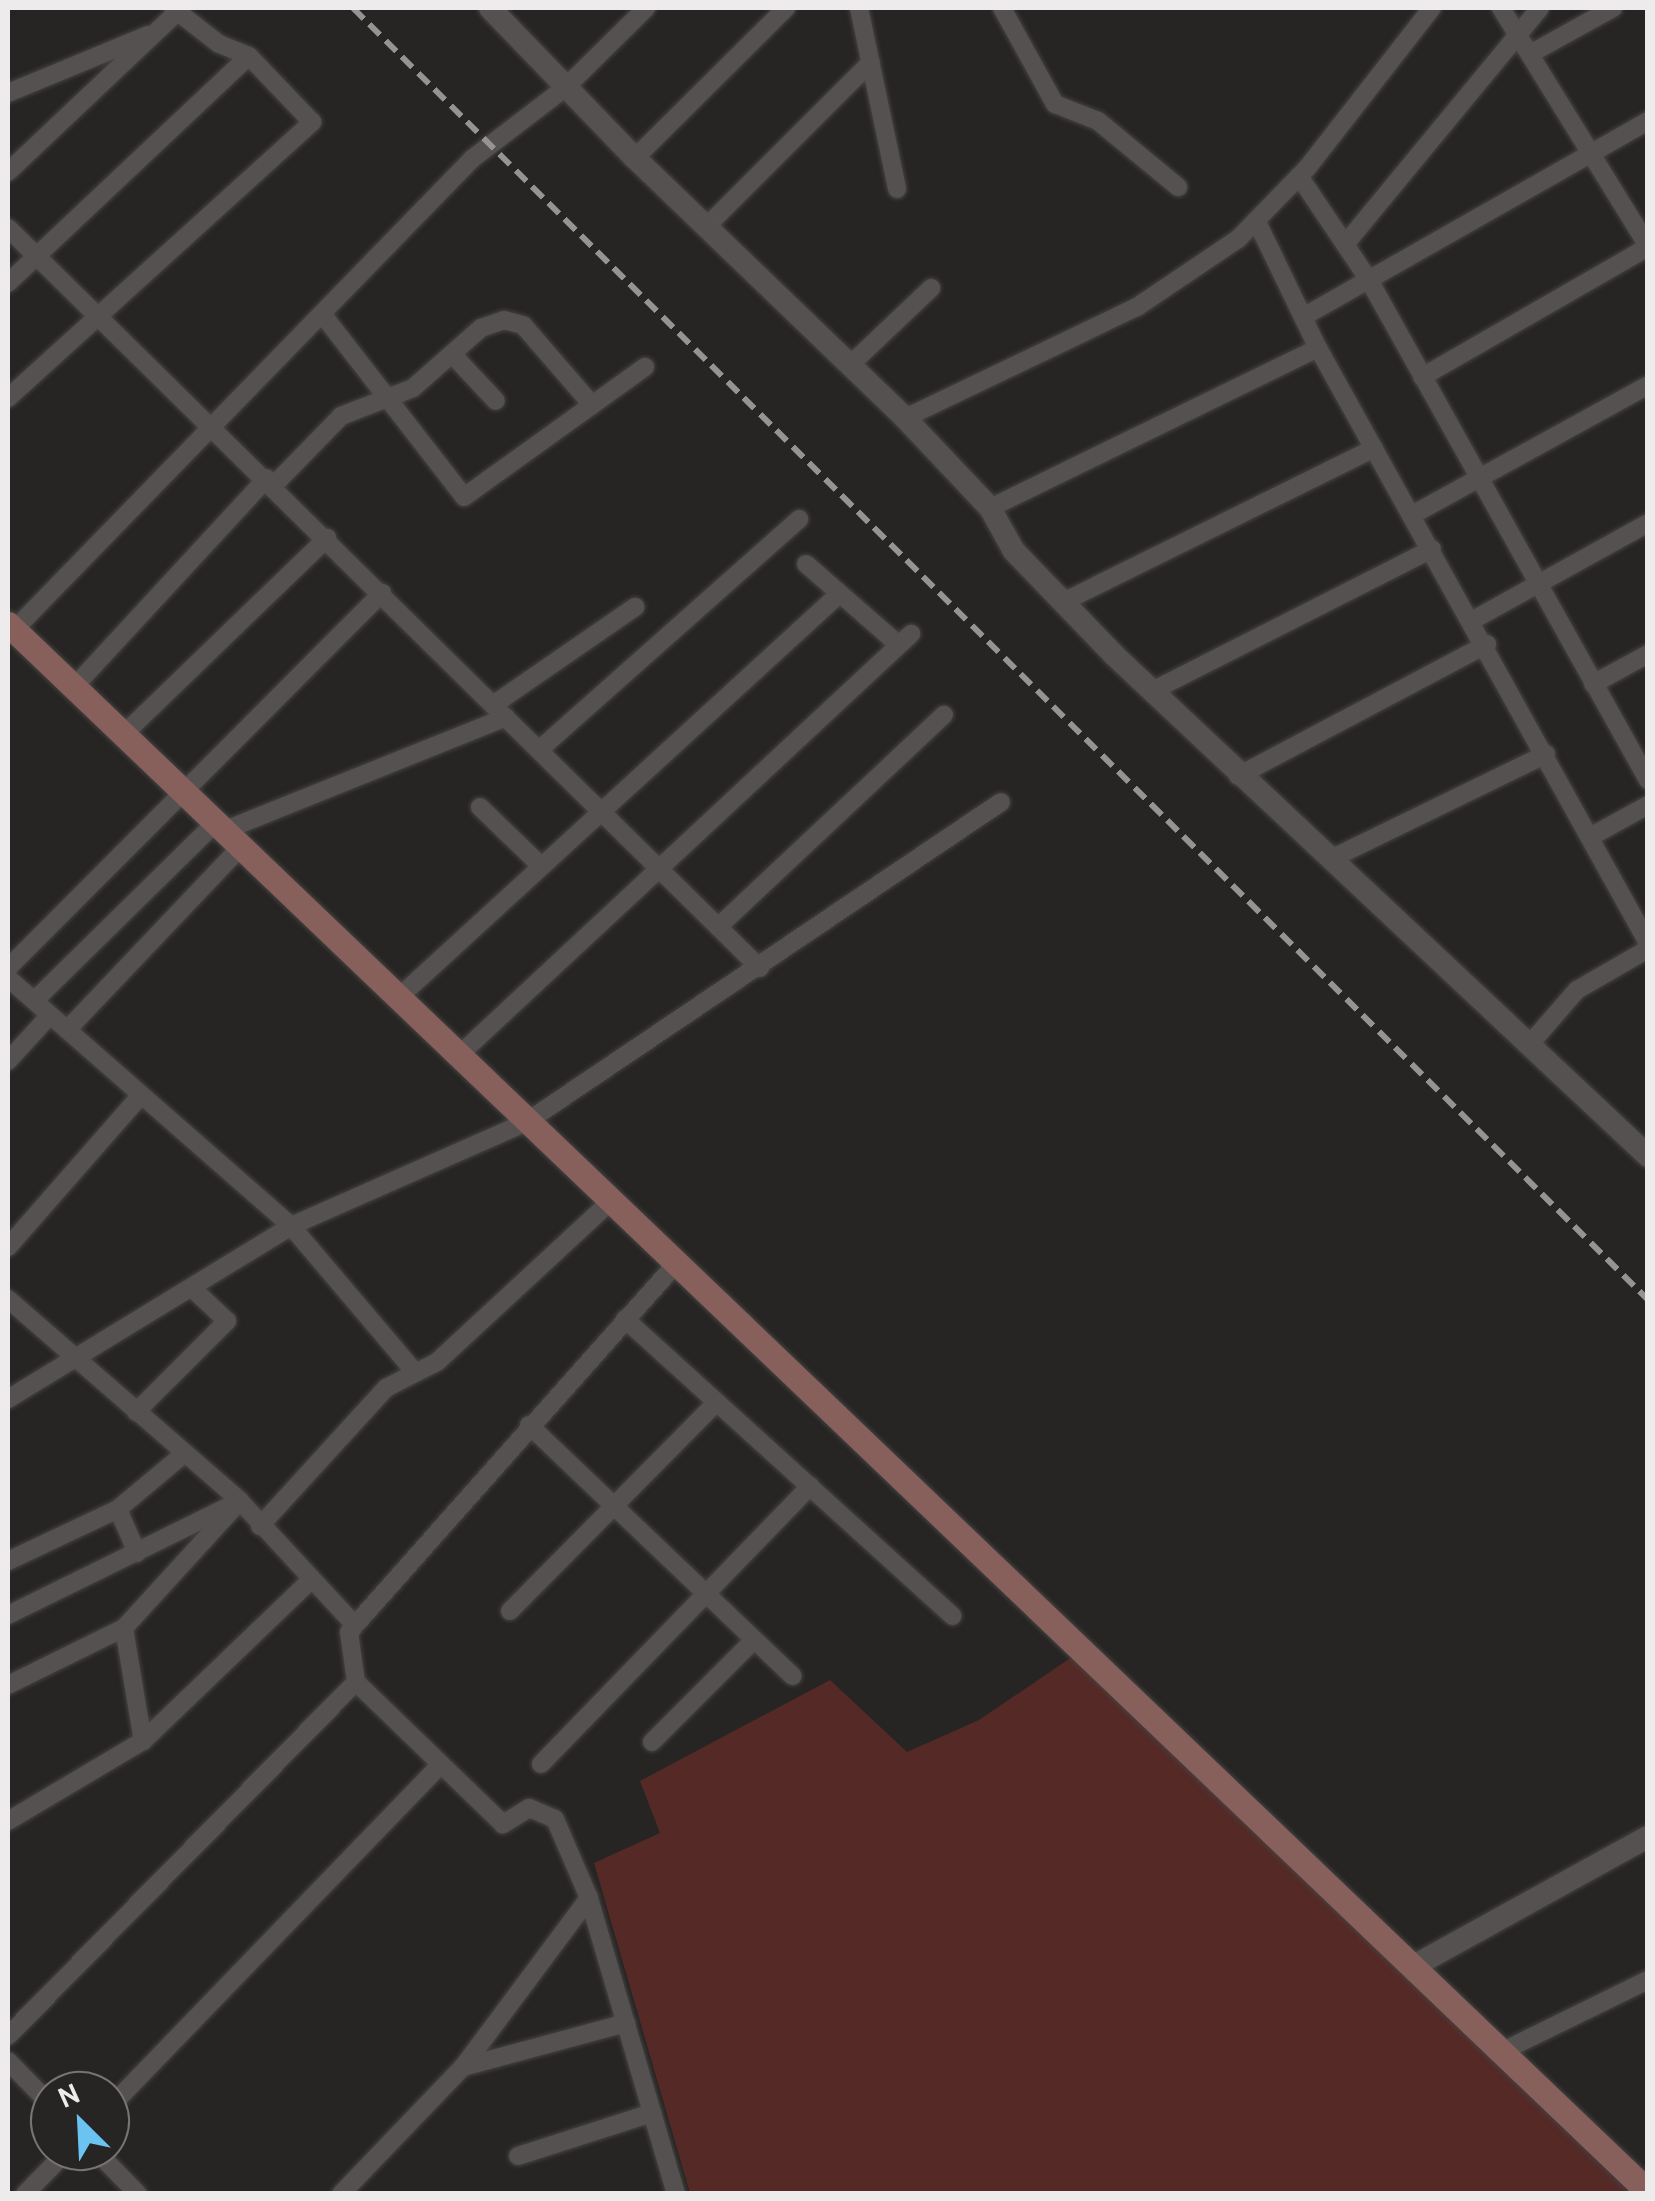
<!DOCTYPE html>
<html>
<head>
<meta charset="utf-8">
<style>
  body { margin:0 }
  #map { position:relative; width:1655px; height:2201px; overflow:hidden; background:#272424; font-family:Cabin,sans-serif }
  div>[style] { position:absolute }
  .green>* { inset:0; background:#552a26 }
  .roads { filter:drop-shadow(0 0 2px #454242) drop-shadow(0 0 2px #454242) }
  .minor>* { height:18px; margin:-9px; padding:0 9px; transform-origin:9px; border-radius:9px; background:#545150 }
  .tertiary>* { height:22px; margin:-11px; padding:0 11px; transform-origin:11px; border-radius:11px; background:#545150 }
  .secondary>* { height:25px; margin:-12.5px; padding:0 12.5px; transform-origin:12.5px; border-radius:12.5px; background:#87605b }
  .rail>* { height:6px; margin-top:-3px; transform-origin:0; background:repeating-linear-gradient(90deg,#959393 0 15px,transparent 0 23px) }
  span { translate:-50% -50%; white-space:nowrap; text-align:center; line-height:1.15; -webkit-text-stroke:8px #272424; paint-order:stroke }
  .frame { position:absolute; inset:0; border:10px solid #edebeb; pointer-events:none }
  .north { position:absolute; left:30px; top:2071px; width:100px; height:100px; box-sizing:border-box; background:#272424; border:2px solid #767474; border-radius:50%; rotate:336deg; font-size:28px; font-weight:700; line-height:40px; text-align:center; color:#edebeb }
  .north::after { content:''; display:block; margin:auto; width:35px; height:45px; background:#6ac3f1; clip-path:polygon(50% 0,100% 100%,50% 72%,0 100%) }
</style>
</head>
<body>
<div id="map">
  <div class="green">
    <i style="clip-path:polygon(1072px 1657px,1630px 2193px,690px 2193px,594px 1863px,660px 1833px,640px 1781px,830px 1680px,907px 1752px,979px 1720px)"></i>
  </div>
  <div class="roads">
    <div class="minor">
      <i style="left:859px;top:8px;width:185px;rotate:78.1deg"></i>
      <i style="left:1002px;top:8px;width:110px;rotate:61.1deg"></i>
      <i style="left:1055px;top:104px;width:46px;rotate:21.6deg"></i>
      <i style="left:1098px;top:121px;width:104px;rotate:39.5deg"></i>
      <i style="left:1501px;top:8px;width:280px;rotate:58.3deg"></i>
      <i style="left:1530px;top:54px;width:95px;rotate:-29deg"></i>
      <i style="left:8px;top:93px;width:152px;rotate:-22.5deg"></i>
      <i style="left:635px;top:158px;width:213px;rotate:-44.8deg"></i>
      <i style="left:8px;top:172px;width:234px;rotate:-43.4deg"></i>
      <i style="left:1299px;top:176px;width:125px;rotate:56.1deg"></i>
      <i style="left:1369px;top:280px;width:573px;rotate:60.84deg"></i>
      <i style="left:1256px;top:220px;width:142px;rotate:64.2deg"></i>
      <i style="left:1318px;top:348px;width:680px;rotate:60.99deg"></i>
      <i style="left:706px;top:227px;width:233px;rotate:-45deg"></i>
      <i style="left:8px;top:228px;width:1055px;rotate:44.54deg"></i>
      <i style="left:1347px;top:242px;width:303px;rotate:-50.5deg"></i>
      <i style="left:8px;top:283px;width:331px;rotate:-43.3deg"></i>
      <i style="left:323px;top:315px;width:230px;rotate:52.2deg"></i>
      <i style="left:464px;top:497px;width:223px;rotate:-35.7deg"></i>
      <i style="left:1303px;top:317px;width:397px;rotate:-29.6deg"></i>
      <i style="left:452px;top:354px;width:64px;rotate:46.9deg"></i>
      <i style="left:850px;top:365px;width:112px;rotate:-43.5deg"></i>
      <i style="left:1422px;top:377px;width:261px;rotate:-29.9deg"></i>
      <i style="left:8px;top:398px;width:411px;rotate:-42.2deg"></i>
      <i style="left:312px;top:122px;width:91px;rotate:-133.7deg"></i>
      <i style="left:249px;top:56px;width:32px;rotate:-158deg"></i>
      <i style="left:219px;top:44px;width:58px;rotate:-142deg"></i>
      <i style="left:905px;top:418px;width:257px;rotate:-25.6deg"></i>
      <i style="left:1137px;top:307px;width:122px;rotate:-34deg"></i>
      <i style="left:1238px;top:239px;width:100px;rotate:-45.8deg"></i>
      <i style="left:1308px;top:167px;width:202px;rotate:-52.1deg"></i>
      <i style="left:274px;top:485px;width:96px;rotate:-45.8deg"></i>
      <i style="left:341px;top:416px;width:77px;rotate:-21.3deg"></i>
      <i style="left:413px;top:388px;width:91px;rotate:-41.4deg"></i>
      <i style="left:481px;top:328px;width:24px;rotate:-19deg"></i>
      <i style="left:504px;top:320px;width:20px;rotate:15deg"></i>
      <i style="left:523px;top:325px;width:106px;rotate:49.2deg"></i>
      <i style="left:990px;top:508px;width:365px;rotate:-26deg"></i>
      <i style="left:1412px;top:515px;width:269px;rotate:-28.8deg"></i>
      <i style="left:806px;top:564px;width:123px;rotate:41.1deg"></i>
      <i style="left:1063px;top:602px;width:347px;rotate:-26.3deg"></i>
      <i style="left:1473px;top:620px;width:200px;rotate:-29deg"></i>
      <i style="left:14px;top:630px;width:657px;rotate:-45.8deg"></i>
      <i style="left:472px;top:159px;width:117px;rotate:-37.4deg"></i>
      <i style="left:565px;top:88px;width:114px;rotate:-44.6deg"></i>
      <i style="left:1593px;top:684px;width:63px;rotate:-28.6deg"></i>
      <i style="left:74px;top:687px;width:284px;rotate:-47.3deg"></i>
      <i style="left:1152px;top:691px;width:314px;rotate:-26.9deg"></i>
      <i style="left:493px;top:705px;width:173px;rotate:-34.6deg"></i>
      <i style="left:123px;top:735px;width:284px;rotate:-44deg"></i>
      <i style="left:539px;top:750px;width:348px;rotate:-41.6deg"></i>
      <i style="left:1238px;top:776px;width:282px;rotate:-27.9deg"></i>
      <i style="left:480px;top:807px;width:85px;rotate:44deg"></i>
      <i style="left:223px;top:831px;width:305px;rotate:-21.9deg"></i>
      <i style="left:1590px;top:837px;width:66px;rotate:-28.9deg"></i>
      <i style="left:1335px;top:857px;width:235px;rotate:-26deg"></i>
      <i style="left:718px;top:927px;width:310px;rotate:-43.2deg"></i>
      <i style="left:8px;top:968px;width:530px;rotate:-45.08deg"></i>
      <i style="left:8px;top:978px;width:376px;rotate:41.2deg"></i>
      <i style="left:291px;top:1226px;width:189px;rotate:49.7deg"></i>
      <i style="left:397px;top:999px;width:597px;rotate:-42.49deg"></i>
      <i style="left:34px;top:1001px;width:254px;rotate:-44.5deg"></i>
      <i style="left:67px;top:1030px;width:251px;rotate:-46.5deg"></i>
      <i style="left:1530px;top:1044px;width:72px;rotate:-49deg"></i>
      <i style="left:1577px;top:990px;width:82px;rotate:-30deg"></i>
      <i style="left:457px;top:1057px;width:621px;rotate:-42.98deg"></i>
      <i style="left:8px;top:1061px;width:62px;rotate:-47.6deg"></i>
      <i style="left:8px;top:1247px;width:202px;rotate:-48.8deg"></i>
      <i style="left:8px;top:1299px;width:308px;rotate:41deg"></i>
      <i style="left:240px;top:1501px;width:168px;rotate:47.2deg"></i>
      <i style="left:625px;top:1319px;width:442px;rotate:42.2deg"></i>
      <i style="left:8px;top:1399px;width:332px;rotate:-31.4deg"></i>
      <i style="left:291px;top:1226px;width:256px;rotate:-23.8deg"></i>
      <i style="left:525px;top:1123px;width:574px;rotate:-33.99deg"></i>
      <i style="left:136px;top:1412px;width:129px;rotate:-45deg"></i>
      <i style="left:227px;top:1321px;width:48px;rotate:-136.7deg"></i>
      <i style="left:529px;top:1425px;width:364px;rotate:43.6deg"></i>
      <i style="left:118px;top:1509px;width:48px;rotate:66.6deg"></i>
      <i style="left:260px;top:1526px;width:187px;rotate:-47.6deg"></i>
      <i style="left:386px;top:1388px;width:57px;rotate:-27deg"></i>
      <i style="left:437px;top:1362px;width:240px;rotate:-42.8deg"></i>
      <i style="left:8px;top:1561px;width:122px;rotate:-25.3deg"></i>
      <i style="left:118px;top:1509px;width:87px;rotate:-39.9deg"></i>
      <i style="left:510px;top:1611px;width:294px;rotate:-45.3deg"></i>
      <i style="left:8px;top:1615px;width:250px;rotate:-26.2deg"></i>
      <i style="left:124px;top:1628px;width:115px;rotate:80.5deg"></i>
      <i style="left:8px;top:1685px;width:129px;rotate:-26.2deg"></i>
      <i style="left:124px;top:1628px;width:172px;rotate:-47.6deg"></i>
      <i style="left:652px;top:1742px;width:144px;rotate:-45deg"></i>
      <i style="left:541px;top:1764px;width:387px;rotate:-45.9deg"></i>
      <i style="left:8px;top:1821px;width:157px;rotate:-30.7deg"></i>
      <i style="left:143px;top:1741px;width:234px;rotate:-43.8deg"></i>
      <i style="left:8px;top:2036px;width:496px;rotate:-45.5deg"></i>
      <i style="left:1503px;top:2051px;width:161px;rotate:-26.1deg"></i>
      <i style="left:8px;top:2061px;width:60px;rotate:45.7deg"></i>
      <i style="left:463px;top:2067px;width:169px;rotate:-15.1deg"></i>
      <i style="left:110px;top:2107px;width:475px;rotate:-46deg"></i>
      <i style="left:96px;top:2151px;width:60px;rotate:45.7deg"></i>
      <i style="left:518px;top:2156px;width:141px;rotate:-17.8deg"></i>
      <i style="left:25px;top:2194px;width:60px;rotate:-45.7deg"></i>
      <i style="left:341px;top:2194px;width:176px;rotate:-46.2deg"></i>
      <i style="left:463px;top:2067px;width:211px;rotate:-53.3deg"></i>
      <i style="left:676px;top:2194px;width:309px;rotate:-106.4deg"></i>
      <i style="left:589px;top:1898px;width:86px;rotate:-113.3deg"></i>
      <i style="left:555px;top:1819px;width:28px;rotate:-157deg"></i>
      <i style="left:529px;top:1808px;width:31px;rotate:148deg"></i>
      <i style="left:503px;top:1824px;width:204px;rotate:-136deg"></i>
      <i style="left:356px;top:1682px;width:50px;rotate:-98deg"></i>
      <i style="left:349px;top:1632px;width:496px;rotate:-48.4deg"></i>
    </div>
    <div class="tertiary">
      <i style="left:490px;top:8px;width:209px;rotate:46deg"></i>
      <i style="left:635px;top:158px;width:375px;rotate:43.9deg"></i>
      <i style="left:905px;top:418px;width:124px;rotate:46.6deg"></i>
      <i style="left:990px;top:508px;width:49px;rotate:60.8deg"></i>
      <i style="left:1014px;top:551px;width:143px;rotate:46.1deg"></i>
      <i style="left:1113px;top:654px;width:734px;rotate:43.18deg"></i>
      <i style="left:1414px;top:1966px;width:267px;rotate:-28.9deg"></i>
    </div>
    <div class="secondary">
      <i style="left:8px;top:624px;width:2269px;rotate:43.71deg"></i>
    </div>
  </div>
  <div class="rail">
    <i style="left:353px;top:8px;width:1829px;rotate:44.93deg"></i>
  </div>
  <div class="frame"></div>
  <div class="north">N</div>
</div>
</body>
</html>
